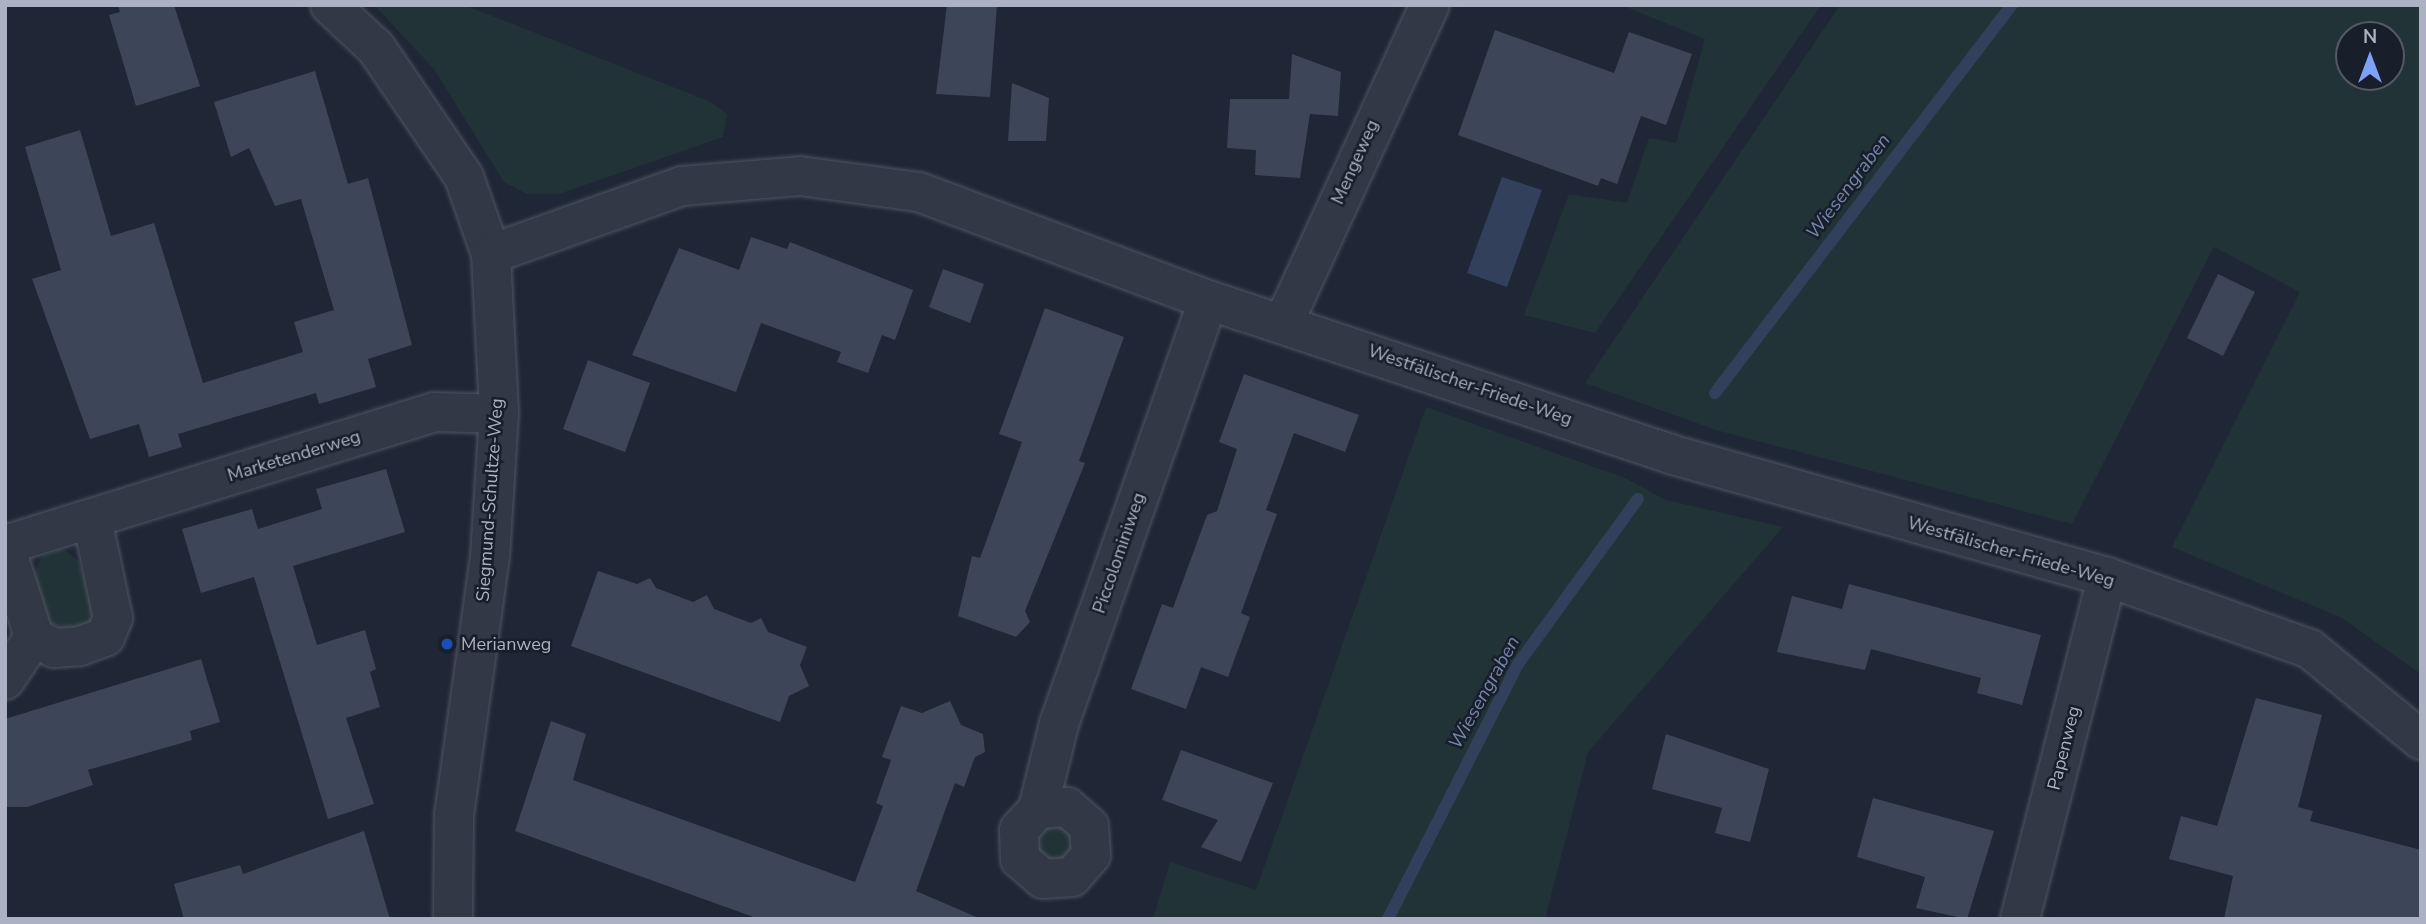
<!DOCTYPE html>
<html>
<head>
<meta charset="utf-8">
<style>
  body { margin:0 }
  #map { position:relative; width:2426px; height:924px; overflow:hidden; background:#1f2635; font-family:"Nunito Sans",sans-serif }
  div>[style] { position:absolute }
  .green>* { inset:0; background:#223337 }
  .water>* { inset:0; background:#32405c }
  .stream>* { height:12px; margin:-6px; padding:0 6px; transform-origin:6px; border-radius:6px; background:#32405c }
  .building>* { inset:0; background:#3d4658 }
  .roads { filter:drop-shadow(0 0 2px #505564) drop-shadow(0 0 2px #505564) }
  .minor>* { height:38px; margin:-19px; padding:0 19px; transform-origin:19px; border-radius:19px; background:#323845 }
  .dots>* { width:19px; height:19px; translate:-50% -50%; box-sizing:border-box; border:4px solid #181e2a; border-radius:50% }
  span { translate:-50% -50%; white-space:nowrap; text-align:center; line-height:1.15; -webkit-text-stroke:5px #181e2a; paint-order:stroke }
  .street-label { font-size:18px; color:#acb2c3 }
  .poi-label { font-size:18px; color:#acb2c3 }
  .left { translate:0 -50%; text-align:left }
  .water-label { font-size:19px; color:#7486ab; font-style:italic }
  .frame { position:absolute; inset:0; border:7px solid #acb2c3; pointer-events:none }
  .north { position:absolute; left:2335px; top:21px; width:70px; height:70px; box-sizing:border-box; background:#181e2a; border:2px solid #535967; border-radius:50%; rotate:0deg; font-size:19px; font-weight:700; line-height:28px; text-align:center; color:#acb2c3 }
  .north::after { content:''; display:block; margin:auto; width:24px; height:32px; background:#7ea0f6; clip-path:polygon(50% 0,100% 100%,50% 72%,0 100%) }
</style>
</head>
<body>
<div id="map">
  <div class="green">
    <i style="clip-path:polygon(374px 5px,464px 5px,711px 102px,727px 114px,723px 137px,559px 194px,527px 194px,504px 182px,434px 69px)"></i>
    <i style="clip-path:polygon(1621px 5px,1821px 5px,1595px 333px,1524px 315px,1569px 194px,1627px 203px,1649px 138px,1676px 143px,1705px 39px)"></i>
    <i style="clip-path:polygon(evenodd,1840px 5px,2421px 5px,2421px 674px,2342px 618px,2172px 547px,2300px 292px,2214px 247px,2072px 524px,1716px 430px,1585px 383px,1840px 5px,2391px 35px,2391px 77px,2349px 77px,2349px 35px,2391px 35px)"></i>
    <i style="clip-path:polygon(1426px 407px,1625px 478px,1666px 500px,1783px 527px,1588px 752px,1545px 919px,1153px 919px,1170px 862px,1256px 890px)"></i>
    <i style="clip-path:polygon(63px 549px,79px 561px,93px 609px,89px 623px,73px 631px,47px 622px,34px 574px,42px 556px)"></i>
    <i style="clip-path:polygon(1051px 820px,1075px 833px,1071px 859px,1040px 861px,1033px 836px)"></i>
  </div>
  <div class="water">
    <i style="clip-path:polygon(1502px 177px,1542px 190px,1507px 287px,1467px 273px)"></i>
  </div>
  <div class="stream">
    <i style="left:1715px;top:393px;width:489px;rotate:-52.6deg"></i>
    <i style="left:1388px;top:919px;width:286px;rotate:-63deg"></i>
    <i style="left:1518px;top:664px;width:204px;rotate:-54deg"></i>
  </div>
  <div class="building">
    <i style="clip-path:polygon(118px 5px,174px 5px,200px 86px,136px 106px,109px 15px,120px 12px)"></i>
    <i style="clip-path:polygon(947px 5px,997px 5px,990px 97px,936px 94px)"></i>
    <i style="clip-path:polygon(1495px 30px,1614px 73px,1629px 32px,1692px 54px,1666px 125px,1641px 116px,1617px 184px,1601px 178px,1598px 186px,1458px 135px)"></i>
    <i style="clip-path:polygon(1292px 54px,1341px 72px,1338px 116px,1310px 114px,1300px 178px,1255px 175px,1256px 150px,1227px 148px,1230px 99px,1289px 99px)"></i>
    <i style="clip-path:polygon(315px 71px,348px 184px,368px 178px,412px 345px,368px 359px,376px 387px,319px 404px,316px 393px,178px 434px,182px 447px,149px 457px,139px 424px,90px 439px,32px 279px,61px 270px,25px 147px,80px 130px,111px 236px,154px 223px,203px 383px,303px 352px,294px 322px,334px 310px,301px 199px,275px 206px,249px 148px,231px 157px,214px 102px)"></i>
    <i style="clip-path:polygon(1012px 83px,1049px 98px,1046px 141px,1008px 141px)"></i>
    <i style="clip-path:polygon(751px 237px,787px 249px,790px 242px,913px 290px,895px 340px,882px 335px,868px 373px,837px 362px,841px 352px,761px 323px,736px 392px,632px 355px,679px 248px,739px 270px)"></i>
    <i style="clip-path:polygon(943px 269px,984px 284px,970px 323px,929px 307px)"></i>
    <i style="clip-path:polygon(2218px 274px,2255px 292px,2223px 356px,2187px 338px)"></i>
    <i style="clip-path:polygon(1045px 308px,1124px 337px,1079px 461px,1085px 463px,1025px 611px,1030px 622px,1016px 637px,958px 616px,972px 556px,980px 558px,1022px 442px,999px 434px)"></i>
    <i style="clip-path:polygon(588px 360px,650px 383px,625px 452px,563px 429px)"></i>
    <i style="clip-path:polygon(1244px 374px,1359px 415px,1345px 452px,1294px 433px,1266px 510px,1277px 514px,1241px 613px,1250px 617px,1228px 677px,1201px 667px,1186px 709px,1131px 689px,1162px 604px,1173px 608px,1207px 515px,1217px 511px,1237px 449px,1219px 442px)"></i>
    <i style="clip-path:polygon(386px 469px,405px 532px,293px 566px,317px 645px,365px 630px,376px 669px,370px 672px,380px 707px,346px 718px,374px 804px,328px 819px,254px 577px,201px 593px,182px 529px,252px 509px,258px 529px,322px 509px,316px 489px)"></i>
    <i style="clip-path:polygon(598px 571px,637px 584px,650px 578px,656px 588px,693px 602px,707px 595px,714px 609px,751px 623px,761px 618px,768px 632px,807px 647px,800px 665px,809px 686px,789px 696px,780px 722px,571px 646px)"></i>
    <i style="clip-path:polygon(1849px 584px,2041px 635px,2022px 705px,1977px 693px,1981px 678px,1871px 649px,1865px 670px,1777px 652px,1792px 596px,1842px 609px)"></i>
    <i style="clip-path:polygon(201px 659px,220px 722px,190px 731px,192px 740px,88px 770px,93px 785px,27px 807px,5px 807px,5px 719px)"></i>
    <i style="clip-path:polygon(2256px 698px,2322px 715px,2298px 807px,2313px 811px,2310px 821px,2421px 850px,2421px 919px,2224px 919px,2233px 876px,2169px 859px,2181px 816px,2217px 826px)"></i>
    <i style="clip-path:polygon(950px 701px,961px 725px,983px 734px,985px 752px,975px 757px,964px 787px,955px 783px,916px 891px,981px 919px,759px 919px,515px 831px,551px 721px,586px 734px,573px 780px,855px 882px,883px 806px,876px 803px,891px 760px,882px 757px,901px 706px,922px 713px)"></i>
    <i style="clip-path:polygon(1666px 734px,1769px 769px,1750px 842px,1715px 833px,1722px 808px,1652px 789px)"></i>
    <i style="clip-path:polygon(1181px 750px,1273px 783px,1241px 862px,1201px 847px,1218px 820px,1162px 800px)"></i>
    <i style="clip-path:polygon(1873px 798px,1994px 831px,1967px 919px,1916px 908px,1925px 877px,1857px 857px)"></i>
    <i style="clip-path:polygon(364px 831px,390px 919px,184px 919px,174px 884px,240px 865px,243px 874px)"></i>
  </div>
  <div class="roads">
    <div class="minor">
      <i style="left:330px;top:5px;width:63px;rotate:43.1deg"></i>
      <i style="left:376px;top:48px;width:156px;rotate:55.7deg"></i>
      <i style="left:464px;top:177px;width:82px;rotate:70.7deg"></i>
      <i style="left:491px;top:254px;width:160px;rotate:87.1deg"></i>
      <i style="left:499px;top:414px;width:142px;rotate:93.6deg"></i>
      <i style="left:490px;top:556px;width:261px;rotate:97.9deg"></i>
      <i style="left:454px;top:815px;width:104px;rotate:90.6deg"></i>
      <i style="left:491px;top:254px;width:203px;rotate:-19.6deg"></i>
      <i style="left:682px;top:186px;width:118px;rotate:-4.8deg"></i>
      <i style="left:800px;top:176px;width:120px;rotate:7.7deg"></i>
      <i style="left:919px;top:192px;width:309px;rotate:20.5deg"></i>
      <i style="left:1208px;top:300px;width:487px;rotate:18.4deg"></i>
      <i style="left:1670px;top:454px;width:454px;rotate:15.7deg"></i>
      <i style="left:2107px;top:577px;width:215px;rotate:19.5deg"></i>
      <i style="left:2310px;top:649px;width:144px;rotate:39.3deg"></i>
      <i style="left:1284px;top:322px;width:349px;rotate:-65.3deg"></i>
      <i style="left:5px;top:545px;width:449px;rotate:-17.2deg"></i>
      <i style="left:434px;top:412px;width:65px;rotate:1.8deg"></i>
      <i style="left:5px;top:546px;width:96px;rotate:72.3deg"></i>
      <i style="left:34px;top:637px;width:23px;rotate:29deg"></i>
      <i style="left:54px;top:648px;width:26px;rotate:-4deg"></i>
      <i style="left:80px;top:646px;width:27px;rotate:-20deg"></i>
      <i style="left:105px;top:637px;width:21px;rotate:-67deg"></i>
      <i style="left:113px;top:618px;width:101px;rotate:-102deg"></i>
      <i style="left:5px;top:680px;width:52px;rotate:-56deg"></i>
      <i style="left:1038px;top:809px;width:28px;rotate:132deg"></i>
      <i style="left:1019px;top:830px;width:29px;rotate:88deg"></i>
      <i style="left:1020px;top:859px;width:30px;rotate:41deg"></i>
      <i style="left:1043px;top:879px;width:29px;rotate:-4deg"></i>
      <i style="left:1072px;top:877px;width:29px;rotate:-49deg"></i>
      <i style="left:1091px;top:855px;width:29px;rotate:-94deg"></i>
      <i style="left:1089px;top:826px;width:29px;rotate:-139deg"></i>
      <i style="left:1067px;top:807px;width:29px;rotate:176deg"></i>
      <i style="left:1038px;top:809px;width:88px;rotate:-76.1deg"></i>
      <i style="left:1059px;top:724px;width:449px;rotate:-70.6deg"></i>
      <i style="left:2020px;top:919px;width:353px;rotate:-75.7deg"></i>
    </div>
  </div>
  <div class="dots">
    <i style="left:447px;top:644px;background:#1a4fb4"></i>
  </div>
  <div class="street-label">
    <span style="left:1355px;top:162px;rotate:-66deg">Mengeweg</span>
    <span style="left:1470px;top:385px;rotate:19deg">Westfälischer-Friede-Weg</span>
    <span style="left:294px;top:456px;rotate:-17deg">Marketenderweg</span>
    <span style="left:490px;top:500px;rotate:-86deg">Siegmund-Schultze-Weg</span>
    <span style="left:2011px;top:552px;rotate:16deg">Westfälischer-Friede-Weg</span>
    <span style="left:1119px;top:553px;rotate:-71deg">Piccolominiweg</span>
    <span style="left:2064px;top:748px;rotate:-76deg">Papenweg</span>
  </div>
  <div class="poi-label">
    <span class="left" style="left:461px;top:644px">Merianweg</span>
  </div>
  <div class="water-label">
    <span style="left:1849px;top:187px;rotate:-53deg">Wiesengraben</span>
    <span style="left:1485px;top:693px;rotate:-61deg">Wiesengraben</span>
  </div>
  <div class="frame"></div>
  <div class="north">N</div>
</div>
</body>
</html>
